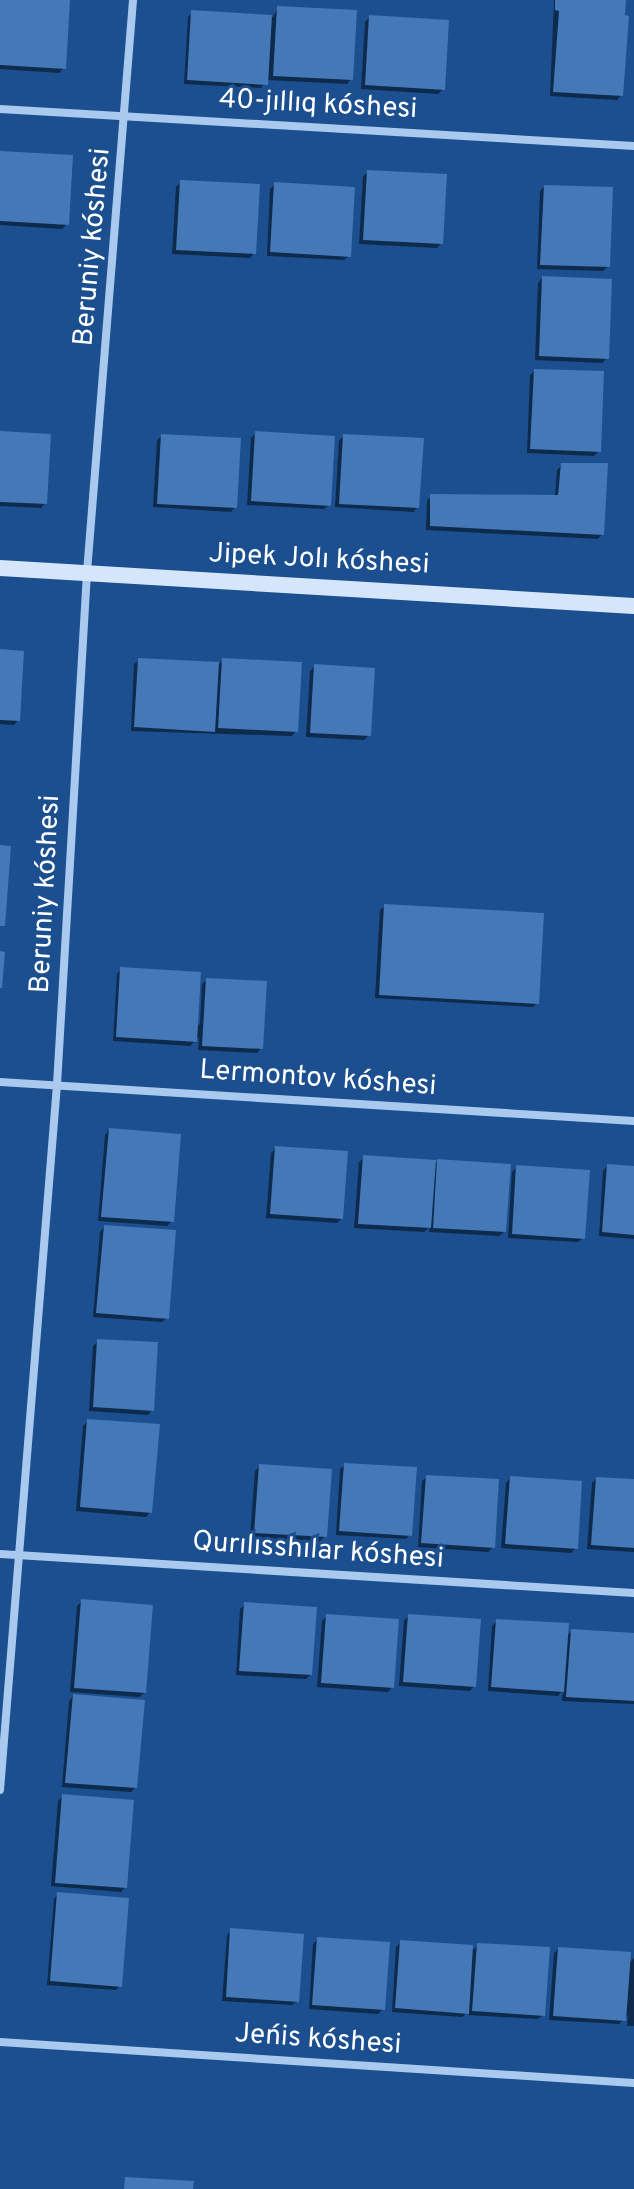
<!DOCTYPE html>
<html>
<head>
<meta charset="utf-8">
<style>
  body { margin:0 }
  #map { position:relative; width:634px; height:2189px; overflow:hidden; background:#1b4f8f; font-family:Overpass,sans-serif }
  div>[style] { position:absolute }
  .shadow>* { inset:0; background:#0007 }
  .building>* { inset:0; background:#4478b7 }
  .street>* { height:8px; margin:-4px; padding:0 4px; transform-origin:4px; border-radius:4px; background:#a9c9ee }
  .secondary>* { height:16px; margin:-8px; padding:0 8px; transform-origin:8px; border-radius:8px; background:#d6e6fa }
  span { translate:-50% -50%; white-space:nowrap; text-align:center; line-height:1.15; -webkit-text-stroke:6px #1b4f8f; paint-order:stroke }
  .street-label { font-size:28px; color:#fff }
</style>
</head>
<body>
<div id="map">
  <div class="shadow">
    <i style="clip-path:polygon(0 0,49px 0,64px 68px,59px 73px,0 69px)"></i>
    <i style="clip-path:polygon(554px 0,624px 0,621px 95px,617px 100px,550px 96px)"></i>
    <i style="clip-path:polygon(278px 8px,351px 79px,347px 84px,266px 80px,261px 88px,184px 84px,188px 17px,192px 12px,273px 17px)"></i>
    <i style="clip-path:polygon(370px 17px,443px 89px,438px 94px,361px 89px,365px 22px)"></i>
    <i style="clip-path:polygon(0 153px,67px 224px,62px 229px,0 225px)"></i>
    <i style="clip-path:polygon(368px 172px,441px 243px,437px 248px,359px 244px,363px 176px)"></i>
    <i style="clip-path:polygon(181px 182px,254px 253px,250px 258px,172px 254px,176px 187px)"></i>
    <i style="clip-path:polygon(275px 184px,349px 256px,344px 260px,267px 256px,270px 189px)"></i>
    <i style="clip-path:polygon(544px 187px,608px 266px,603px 271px,537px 269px,540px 191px)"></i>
    <i style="clip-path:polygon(542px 278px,607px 358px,602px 363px,535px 360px,538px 283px)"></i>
    <i style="clip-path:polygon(535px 371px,599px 451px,594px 456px,527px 453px,530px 375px)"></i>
    <i style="clip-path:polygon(0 433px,45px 503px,41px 508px,0 506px)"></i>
    <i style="clip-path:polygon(256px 433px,329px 505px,324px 509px,247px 505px,251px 438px)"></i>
    <i style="clip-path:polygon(162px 436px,235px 507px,231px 512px,153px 507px,157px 440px)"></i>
    <i style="clip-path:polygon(344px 436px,418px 507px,413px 512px,335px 507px,339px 440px)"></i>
    <i style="clip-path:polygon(562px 465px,602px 534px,598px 539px,426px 530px,427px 501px,431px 496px,555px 497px,557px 470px)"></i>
    <i style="clip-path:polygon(0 651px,18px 720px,14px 725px,0 724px)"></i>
    <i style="clip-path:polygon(139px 660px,219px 664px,223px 660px,296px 731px,292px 736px,131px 731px,134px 664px)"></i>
    <i style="clip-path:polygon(315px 666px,369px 735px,364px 740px,306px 737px,310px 671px)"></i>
    <i style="clip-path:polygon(385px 906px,537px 1003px,533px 1007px,375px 998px,380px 910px)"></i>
    <i style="clip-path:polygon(121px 969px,196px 1024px,200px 1025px,202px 984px,207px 980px,261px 1048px,257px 1053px,198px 1050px,199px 1037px,190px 1046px,113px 1041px,117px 974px)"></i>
    <i style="clip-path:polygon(109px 1130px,172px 1221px,167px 1226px,98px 1221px,105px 1135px)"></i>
    <i style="clip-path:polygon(276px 1148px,341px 1219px,337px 1223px,266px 1218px,271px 1153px)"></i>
    <i style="clip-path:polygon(364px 1158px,433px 1166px,438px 1161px,504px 1232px,499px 1236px,429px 1232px,430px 1227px,424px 1232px,354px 1228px,359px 1162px)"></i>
    <i style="clip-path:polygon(607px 1166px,634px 1168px,634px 1239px,599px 1236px,603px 1171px)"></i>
    <i style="clip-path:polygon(517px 1167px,583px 1238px,578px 1242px,508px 1238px,512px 1172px)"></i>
    <i style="clip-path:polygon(104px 1227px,167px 1318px,162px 1322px,93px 1317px,100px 1232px)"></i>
    <i style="clip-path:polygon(98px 1341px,152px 1410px,148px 1415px,89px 1411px,93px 1346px)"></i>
    <i style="clip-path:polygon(88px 1421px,150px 1512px,146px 1517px,76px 1511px,83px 1426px)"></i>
    <i style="clip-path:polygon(345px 1465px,410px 1535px,406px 1539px,336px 1535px,340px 1469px)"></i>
    <i style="clip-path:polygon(260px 1466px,325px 1536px,320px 1541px,250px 1537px,255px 1471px)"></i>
    <i style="clip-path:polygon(427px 1477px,493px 1547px,488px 1552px,418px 1547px,422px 1481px)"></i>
    <i style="clip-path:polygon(510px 1478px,576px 1548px,571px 1553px,501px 1548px,506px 1483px)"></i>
    <i style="clip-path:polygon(596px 1479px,634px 1481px,634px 1552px,587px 1549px,592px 1483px)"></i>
    <i style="clip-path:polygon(82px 1601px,144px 1693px,139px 1697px,70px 1692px,77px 1606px)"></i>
    <i style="clip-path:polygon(245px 1604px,311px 1674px,306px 1679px,236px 1675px,240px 1609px)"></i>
    <i style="clip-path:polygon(327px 1616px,392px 1687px,388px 1692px,317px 1687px,322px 1621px)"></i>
    <i style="clip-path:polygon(409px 1616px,474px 1686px,470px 1691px,399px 1686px,404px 1620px)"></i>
    <i style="clip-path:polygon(497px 1621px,566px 1636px,572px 1631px,634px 1635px,634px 1704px,562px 1701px,563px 1690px,558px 1696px,488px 1691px,492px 1626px)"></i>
    <i style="clip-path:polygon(73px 1696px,135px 1788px,131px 1792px,62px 1787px,69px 1701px)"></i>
    <i style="clip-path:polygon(63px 1796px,125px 1887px,121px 1892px,51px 1886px,58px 1801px)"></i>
    <i style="clip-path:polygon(58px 1894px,120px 1986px,116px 1990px,47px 1985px,54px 1899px)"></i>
    <i style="clip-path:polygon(231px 1930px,297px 2001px,292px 2005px,222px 2001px,227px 1935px)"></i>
    <i style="clip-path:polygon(318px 1939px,383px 2009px,378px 2014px,309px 2009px,313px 1944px)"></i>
    <i style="clip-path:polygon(401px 1942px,471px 1952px,478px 1945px,543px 2015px,538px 2019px,468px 2015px,469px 2011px,462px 2017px,392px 2012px,396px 1947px)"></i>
    <i style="clip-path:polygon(558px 1949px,628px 1964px,634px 1958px,634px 2026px,627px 2026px,628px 2015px,619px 2024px,549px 2020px,554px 1953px)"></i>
  </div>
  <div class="building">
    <i style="clip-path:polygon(0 0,70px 0,66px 69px,0 65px)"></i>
    <i style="clip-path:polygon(555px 0,626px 0,625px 15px,629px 16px,623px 96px,553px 92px,559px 11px,555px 10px)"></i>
    <i style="clip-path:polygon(277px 6px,357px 10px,353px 80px,273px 76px)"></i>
    <i style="clip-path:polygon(191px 10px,272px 15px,268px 85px,187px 80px)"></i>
    <i style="clip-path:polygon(369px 15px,449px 20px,445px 90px,365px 85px)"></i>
    <i style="clip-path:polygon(0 151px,73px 155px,69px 225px,0 221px)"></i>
    <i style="clip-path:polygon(367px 170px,447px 174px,443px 244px,363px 240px)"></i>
    <i style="clip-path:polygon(180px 180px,260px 184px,256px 254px,176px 250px)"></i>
    <i style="clip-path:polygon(274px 182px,355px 187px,351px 257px,270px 252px)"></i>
    <i style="clip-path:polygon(544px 185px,613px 187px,610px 267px,540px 265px)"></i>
    <i style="clip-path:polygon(542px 276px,612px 279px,609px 359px,539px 356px)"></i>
    <i style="clip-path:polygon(534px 369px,604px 371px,601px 452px,530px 449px)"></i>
    <i style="clip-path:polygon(0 431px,51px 434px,47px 504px,0 502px)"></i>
    <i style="clip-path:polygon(255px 431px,335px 436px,331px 506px,251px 501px)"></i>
    <i style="clip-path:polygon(161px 434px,241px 438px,237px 508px,157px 504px)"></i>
    <i style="clip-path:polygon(343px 434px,424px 438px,419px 508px,339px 504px)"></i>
    <i style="clip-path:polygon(561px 463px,608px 463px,604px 535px,430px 526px,430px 494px,558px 495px)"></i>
    <i style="clip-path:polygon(0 649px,24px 651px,20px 721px,0 720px)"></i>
    <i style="clip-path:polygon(138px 658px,219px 662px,215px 732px,134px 727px)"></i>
    <i style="clip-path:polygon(222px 658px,302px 662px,298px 732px,218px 728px)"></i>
    <i style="clip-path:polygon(314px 664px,375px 668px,371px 736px,310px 733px)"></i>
    <i style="clip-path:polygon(0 845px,11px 846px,5px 926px,0 926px)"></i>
    <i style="clip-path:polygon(384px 904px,544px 913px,539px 1004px,379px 995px)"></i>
    <i style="clip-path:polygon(0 951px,5px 952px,2px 988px,0 988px)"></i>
    <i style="clip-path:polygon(120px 967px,201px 972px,197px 1042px,116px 1037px)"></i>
    <i style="clip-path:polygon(206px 978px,267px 981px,263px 1049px,202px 1046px)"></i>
    <i style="clip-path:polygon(109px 1128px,181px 1134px,174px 1222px,101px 1217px)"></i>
    <i style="clip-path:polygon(275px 1146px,348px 1151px,343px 1219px,270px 1214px)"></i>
    <i style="clip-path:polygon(363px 1155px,436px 1160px,431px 1228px,358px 1224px)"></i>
    <i style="clip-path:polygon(437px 1159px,511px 1164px,506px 1232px,433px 1228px)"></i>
    <i style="clip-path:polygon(607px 1164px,634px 1166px,634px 1235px,602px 1232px)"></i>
    <i style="clip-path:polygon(516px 1165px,590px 1170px,585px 1239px,512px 1234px)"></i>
    <i style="clip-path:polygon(104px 1225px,176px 1230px,169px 1319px,96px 1313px)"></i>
    <i style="clip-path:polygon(97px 1339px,158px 1342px,154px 1411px,93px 1407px)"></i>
    <i style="clip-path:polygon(87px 1419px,160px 1424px,152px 1513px,80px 1507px)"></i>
    <i style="clip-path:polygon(344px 1463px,417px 1467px,412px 1536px,339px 1531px)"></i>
    <i style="clip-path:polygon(259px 1464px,332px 1469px,327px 1537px,254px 1533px)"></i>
    <i style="clip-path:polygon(426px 1475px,499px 1479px,495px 1548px,421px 1543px)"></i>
    <i style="clip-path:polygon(510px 1476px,582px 1481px,578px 1549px,505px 1544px)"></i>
    <i style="clip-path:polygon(596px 1477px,634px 1479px,634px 1548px,591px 1545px)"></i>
    <i style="clip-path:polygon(81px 1599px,153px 1605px,146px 1693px,74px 1688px)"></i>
    <i style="clip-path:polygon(244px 1602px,317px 1607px,312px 1675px,239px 1671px)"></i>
    <i style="clip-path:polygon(326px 1614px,399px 1619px,394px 1688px,321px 1683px)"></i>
    <i style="clip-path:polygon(408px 1614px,481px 1619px,476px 1687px,403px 1682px)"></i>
    <i style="clip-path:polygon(496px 1619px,569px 1623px,564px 1692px,491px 1687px)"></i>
    <i style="clip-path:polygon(571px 1629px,634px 1633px,634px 1701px,566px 1697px)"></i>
    <i style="clip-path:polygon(73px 1694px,145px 1700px,137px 1788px,65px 1783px)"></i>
    <i style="clip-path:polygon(62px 1794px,134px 1800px,127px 1888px,55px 1883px)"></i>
    <i style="clip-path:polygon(57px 1892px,129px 1898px,122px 1987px,50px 1981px)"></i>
    <i style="clip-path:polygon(230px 1928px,304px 1934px,299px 2002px,226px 1997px)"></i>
    <i style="clip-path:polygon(317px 1937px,390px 1942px,385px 2010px,312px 2005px)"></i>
    <i style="clip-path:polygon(400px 1940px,473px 1945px,469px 2014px,395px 2008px)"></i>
    <i style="clip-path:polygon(477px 1943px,550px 1947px,545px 2016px,472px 2011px)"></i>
    <i style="clip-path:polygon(558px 1947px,631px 1952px,626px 2021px,553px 2016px)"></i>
    <i style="clip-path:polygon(125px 2177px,194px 2181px,193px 2189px,124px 2189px)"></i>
  </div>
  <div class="street">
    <i style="left:0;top:109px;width:635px;rotate:3.34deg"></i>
    <i style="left:0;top:1082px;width:635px;rotate:3.52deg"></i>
    <i style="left:0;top:1554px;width:635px;rotate:3.52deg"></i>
    <i style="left:0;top:1790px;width:707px;rotate:-85.38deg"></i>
    <i style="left:57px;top:1085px;width:514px;rotate:-86.65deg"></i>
    <i style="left:87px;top:572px;width:574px;rotate:-85.4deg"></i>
    <i style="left:0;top:2042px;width:635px;rotate:3.7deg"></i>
  </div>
  <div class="secondary">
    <i style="left:0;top:568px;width:635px;rotate:3.43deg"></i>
  </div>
  <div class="street-label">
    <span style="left:318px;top:105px;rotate:3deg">40-jıllıq kóshesi</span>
    <span style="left:93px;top:247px;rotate:-85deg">Beruniy kóshesi</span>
    <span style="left:319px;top:560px;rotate:3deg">Jipek Jolı kóshesi</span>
    <span style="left:46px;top:894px;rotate:-87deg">Beruniy kóshesi</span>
    <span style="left:318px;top:1079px;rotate:4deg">Lermontov kóshesi</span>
    <span style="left:318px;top:1551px;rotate:4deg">Qurılısshılar kóshesi</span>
    <span style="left:318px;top:2040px;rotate:4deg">Jeńis kóshesi</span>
  </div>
</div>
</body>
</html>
